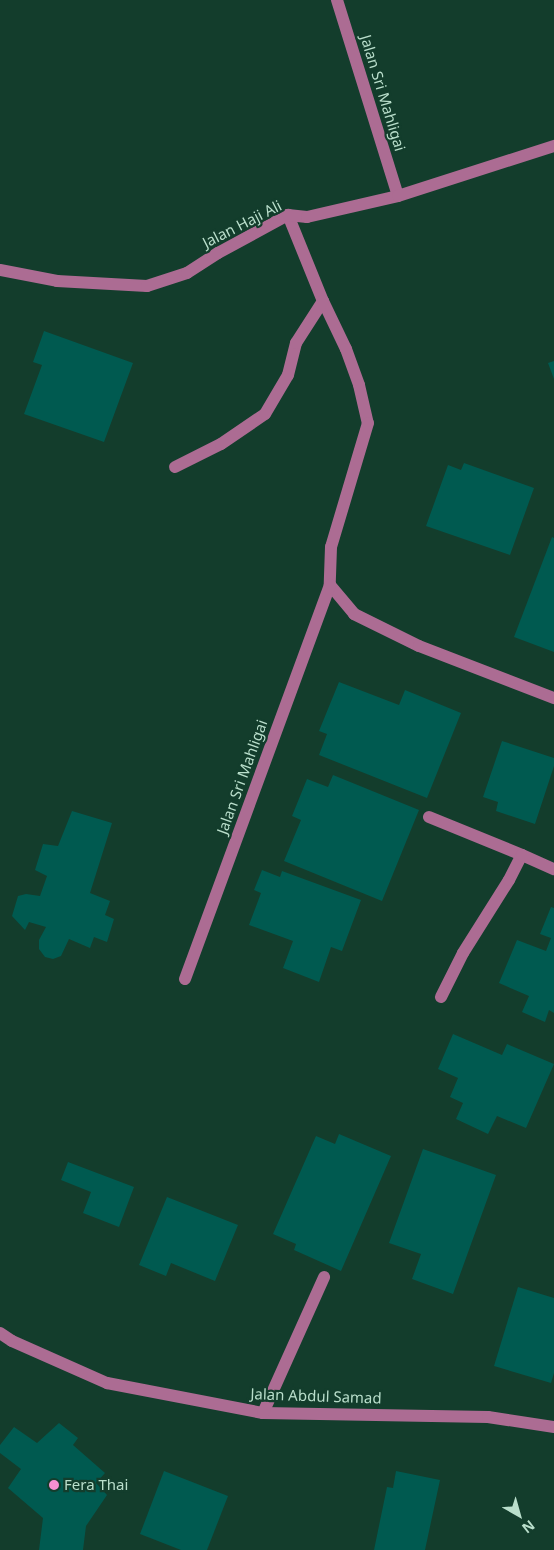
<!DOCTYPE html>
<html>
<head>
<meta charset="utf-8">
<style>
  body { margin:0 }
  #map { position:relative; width:554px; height:1550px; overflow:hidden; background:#133d2c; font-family:"Noto Sans",sans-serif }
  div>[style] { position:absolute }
  .building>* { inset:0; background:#005a50 }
  .minor>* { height:12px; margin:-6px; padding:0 6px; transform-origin:6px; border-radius:6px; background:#ac6c93 }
  .dots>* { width:14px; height:14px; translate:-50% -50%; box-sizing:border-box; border:2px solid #133d2c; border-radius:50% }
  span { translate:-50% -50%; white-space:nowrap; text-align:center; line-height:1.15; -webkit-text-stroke:4.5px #133d2c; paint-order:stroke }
  .street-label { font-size:15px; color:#b9decb }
  .poi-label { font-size:15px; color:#b9decb }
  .left { translate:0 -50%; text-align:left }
  .north { position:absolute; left:494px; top:1490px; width:50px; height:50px; -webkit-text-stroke:4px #133d2c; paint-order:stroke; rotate:142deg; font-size:14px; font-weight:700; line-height:20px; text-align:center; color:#b9decb }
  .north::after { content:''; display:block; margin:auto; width:18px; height:22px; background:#b9decb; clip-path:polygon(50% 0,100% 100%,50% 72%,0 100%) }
</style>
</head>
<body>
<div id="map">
  <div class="building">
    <i style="clip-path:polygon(44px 331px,133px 363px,104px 442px,24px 414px,42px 365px,33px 362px)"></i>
    <i style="clip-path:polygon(554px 361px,554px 379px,548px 363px)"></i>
    <i style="clip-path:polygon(464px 463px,534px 488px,510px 555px,426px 526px,448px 465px,461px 470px)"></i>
    <i style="clip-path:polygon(552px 537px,554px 538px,554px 652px,514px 637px)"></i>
    <i style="clip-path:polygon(339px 682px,399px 705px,405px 690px,461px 713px,427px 798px,319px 755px,327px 734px,319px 731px)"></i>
    <i style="clip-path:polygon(502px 741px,554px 758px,554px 766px,535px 824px,496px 811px,498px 802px,483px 797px)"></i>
    <i style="clip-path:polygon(333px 775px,419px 810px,382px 901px,284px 861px,301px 820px,292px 816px,307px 779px,328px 787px)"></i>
    <i style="clip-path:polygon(72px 811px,112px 823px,90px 893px,110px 901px,105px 915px,114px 919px,107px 942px,94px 937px,90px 948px,69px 939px,61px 956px,53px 959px,45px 957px,39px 949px,39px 940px,46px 927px,29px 922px,25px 930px,12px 916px,18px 896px,26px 894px,40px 896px,47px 876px,35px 870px,43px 844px,58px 846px)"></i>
    <i style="clip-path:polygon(262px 870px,280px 877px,282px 871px,361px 900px,342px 951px,331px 947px,319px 982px,283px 968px,293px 941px,249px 925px,261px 893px,254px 890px)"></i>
    <i style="clip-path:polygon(551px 907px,554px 908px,554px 1013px,549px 1010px,545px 1022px,522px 1012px,529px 996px,499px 983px,517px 940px,546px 951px,551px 938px,540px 934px)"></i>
    <i style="clip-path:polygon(453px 1034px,502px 1055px,507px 1044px,554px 1064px,526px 1128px,497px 1116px,488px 1134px,456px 1119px,463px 1103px,450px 1097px,458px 1078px,438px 1069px)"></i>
    <i style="clip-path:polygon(339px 1134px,391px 1156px,341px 1271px,294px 1250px,296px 1244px,273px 1234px,316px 1136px,335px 1144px)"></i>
    <i style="clip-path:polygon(423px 1149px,496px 1175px,453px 1294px,412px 1279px,421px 1254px,389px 1243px)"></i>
    <i style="clip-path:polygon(68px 1162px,134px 1187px,119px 1227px,83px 1213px,91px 1192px,61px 1180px)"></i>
    <i style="clip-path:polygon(167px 1197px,238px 1225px,215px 1281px,171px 1263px,166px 1276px,139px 1265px)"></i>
    <i style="clip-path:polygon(518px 1287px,554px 1298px,554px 1373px,551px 1383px,494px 1366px)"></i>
    <i style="clip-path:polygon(59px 1423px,78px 1438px,73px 1445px,105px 1473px,96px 1483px,107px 1495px,86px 1526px,83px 1550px,39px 1550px,43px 1518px,8px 1488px,21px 1469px,0 1453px,0 1445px,14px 1427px,37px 1443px)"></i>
    <i style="clip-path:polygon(164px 1471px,228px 1496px,207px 1550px,181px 1550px,140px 1534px)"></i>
    <i style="clip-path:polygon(396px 1471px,440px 1480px,425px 1550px,374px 1550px,387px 1487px,393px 1488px)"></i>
  </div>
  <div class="minor">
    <i style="left:337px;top:0;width:205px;rotate:72.7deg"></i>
    <i style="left:288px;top:215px;width:93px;rotate:67.9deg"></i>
    <i style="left:323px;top:301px;width:53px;rotate:64.4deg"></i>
    <i style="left:346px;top:349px;width:38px;rotate:70deg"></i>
    <i style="left:359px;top:385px;width:39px;rotate:77deg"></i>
    <i style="left:368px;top:423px;width:129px;rotate:106.6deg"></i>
    <i style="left:331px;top:547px;width:38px;rotate:92deg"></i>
    <i style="left:330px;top:585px;width:38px;rotate:50deg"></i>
    <i style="left:354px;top:614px;width:72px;rotate:26.2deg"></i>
    <i style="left:419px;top:646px;width:145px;rotate:21.1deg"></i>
    <i style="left:0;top:270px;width:58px;rotate:10.9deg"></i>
    <i style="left:57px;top:281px;width:90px;rotate:3.2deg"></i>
    <i style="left:147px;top:286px;width:42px;rotate:-18deg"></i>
    <i style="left:187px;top:273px;width:37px;rotate:-33deg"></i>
    <i style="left:218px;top:253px;width:80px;rotate:-28.5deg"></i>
    <i style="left:288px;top:215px;width:19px;rotate:6deg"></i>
    <i style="left:307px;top:217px;width:93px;rotate:-13deg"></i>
    <i style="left:398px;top:196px;width:164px;rotate:-17.8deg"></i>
    <i style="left:175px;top:467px;width:51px;rotate:-26.6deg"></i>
    <i style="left:221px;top:444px;width:53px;rotate:-34.3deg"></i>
    <i style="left:265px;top:414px;width:45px;rotate:-59.5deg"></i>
    <i style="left:288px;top:375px;width:33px;rotate:-76deg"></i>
    <i style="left:296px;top:343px;width:50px;rotate:-57.3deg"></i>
    <i style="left:429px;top:817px;width:100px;rotate:22.2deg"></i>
    <i style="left:185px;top:979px;width:420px;rotate:-69.8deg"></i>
    <i style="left:441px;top:997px;width:49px;rotate:-63.4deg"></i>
    <i style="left:463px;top:953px;width:86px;rotate:-57.8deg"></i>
    <i style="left:509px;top:880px;width:28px;rotate:-63deg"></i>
    <i style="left:522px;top:855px;width:35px;rotate:24deg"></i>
    <i style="left:0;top:1333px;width:14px;rotate:34deg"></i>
    <i style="left:12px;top:1341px;width:104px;rotate:23.9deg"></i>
    <i style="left:107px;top:1383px;width:159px;rotate:10.9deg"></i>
    <i style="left:263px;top:1413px;width:225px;rotate:1deg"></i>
    <i style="left:488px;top:1417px;width:67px;rotate:8.6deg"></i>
    <i style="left:263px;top:1413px;width:149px;rotate:-65.8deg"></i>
  </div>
  <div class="dots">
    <i style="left:54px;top:1485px;background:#f690d0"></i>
  </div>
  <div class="street-label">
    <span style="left:383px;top:93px;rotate:73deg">Jalan Sri Mahligai</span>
    <span style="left:242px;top:224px;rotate:-27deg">Jalan Haji Ali</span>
    <span style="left:242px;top:777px;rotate:-70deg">Jalan Sri Mahligai</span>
    <span style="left:316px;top:1396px;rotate:2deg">Jalan Abdul Samad</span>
  </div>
  <div class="poi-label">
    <span class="left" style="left:64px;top:1485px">Fera Thai</span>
  </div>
  <div class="north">N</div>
</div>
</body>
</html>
